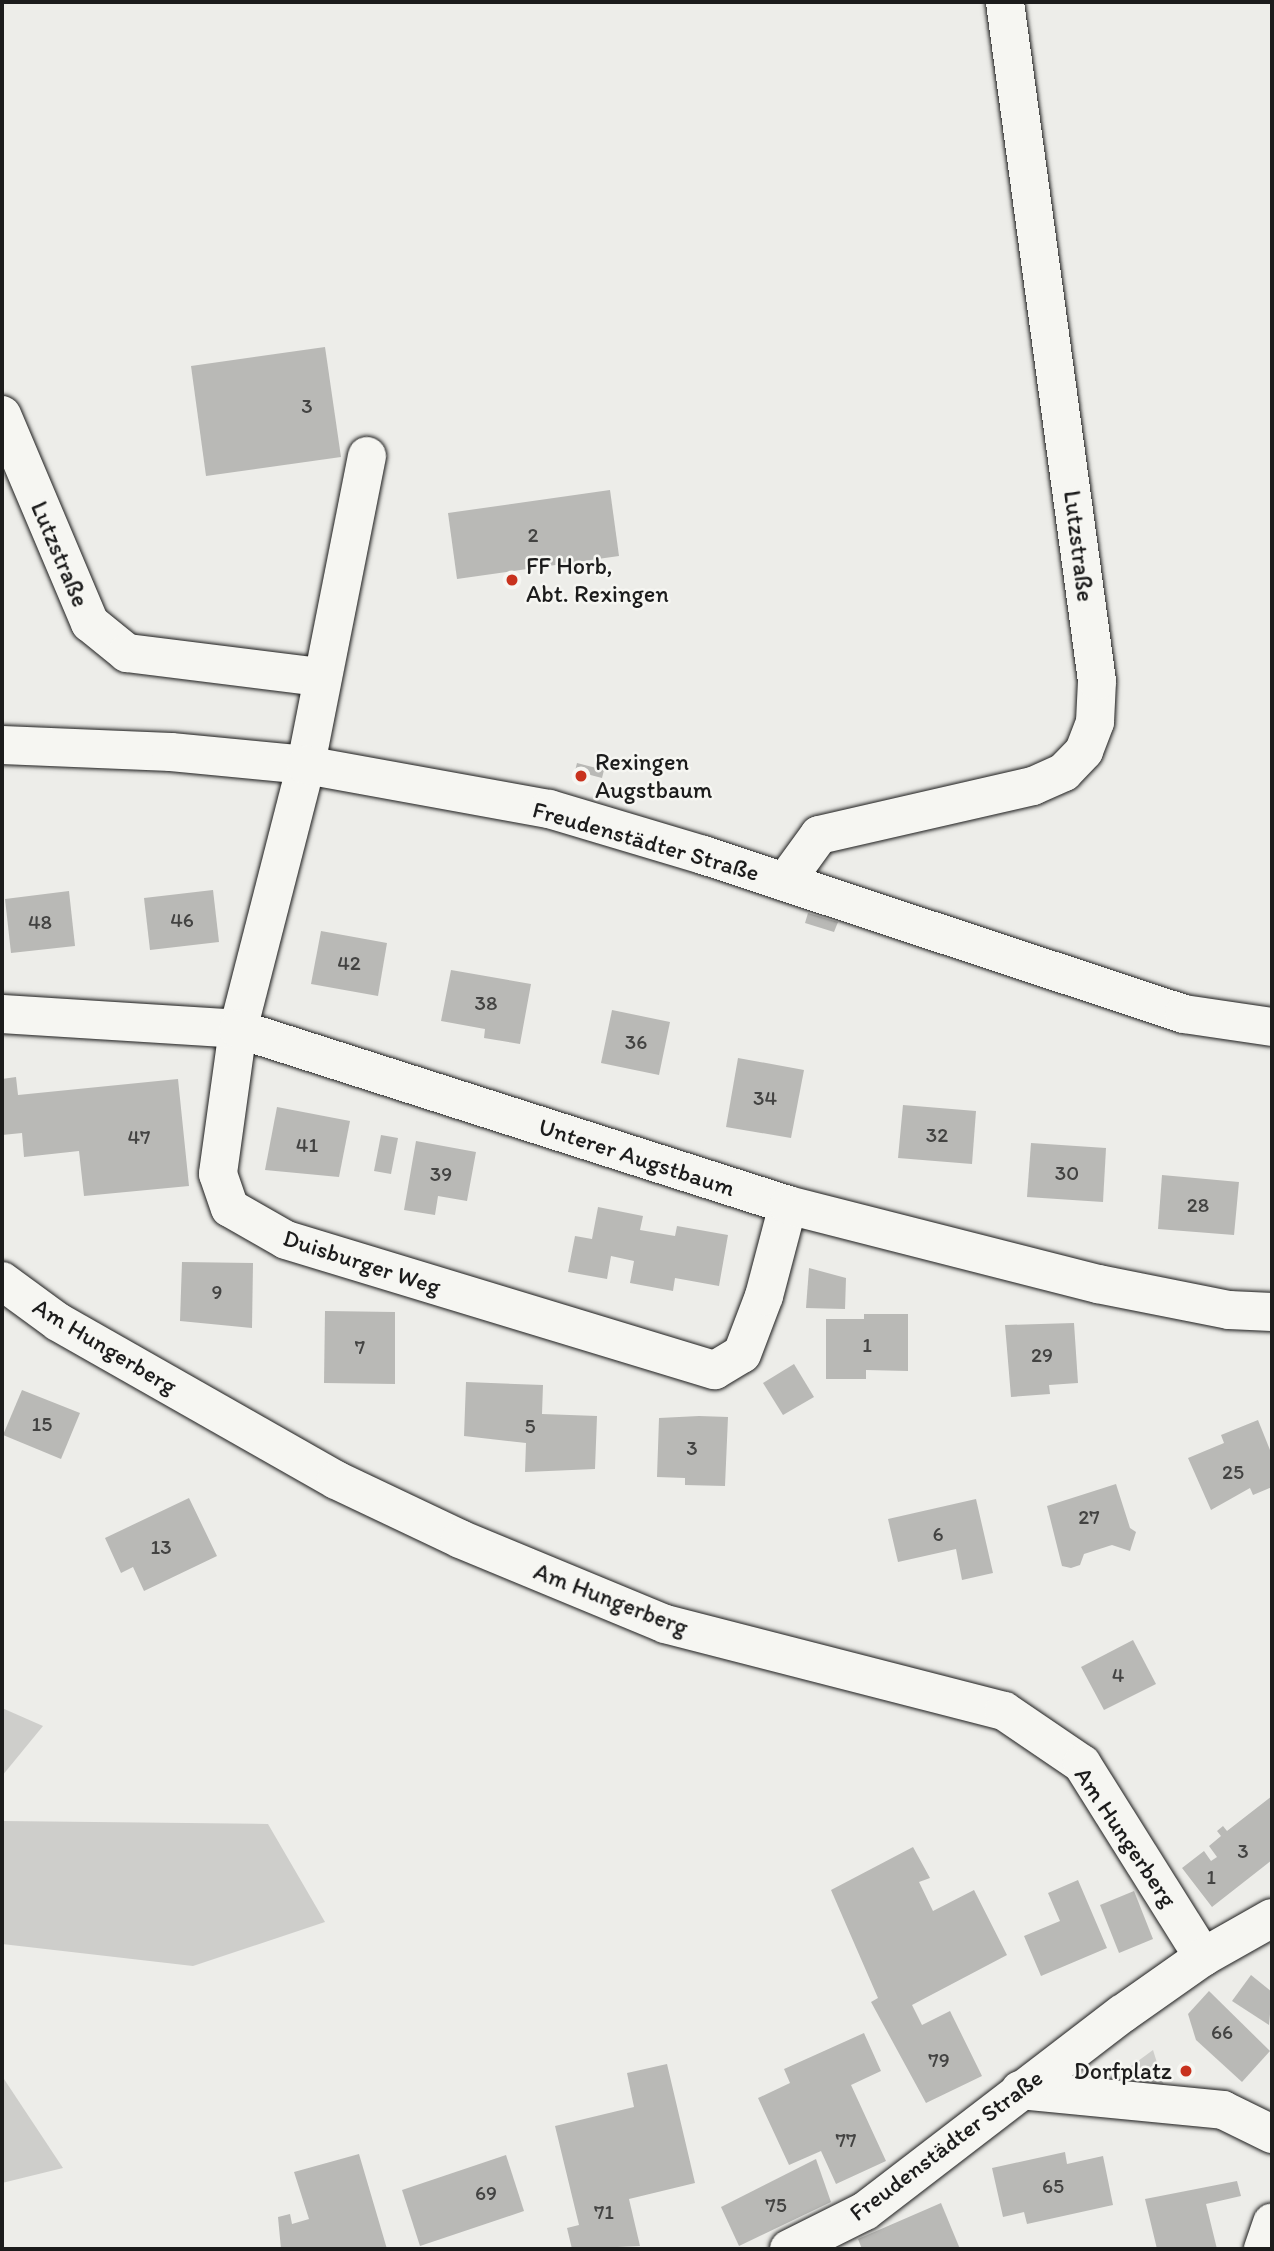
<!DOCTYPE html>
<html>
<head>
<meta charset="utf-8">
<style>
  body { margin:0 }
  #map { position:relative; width:1274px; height:2251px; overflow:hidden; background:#edede9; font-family:Itim,sans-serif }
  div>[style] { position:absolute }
  .green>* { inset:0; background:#cececb }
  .building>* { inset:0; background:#b9b9b6 }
  .roads { filter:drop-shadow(0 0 2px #1c1c1c) drop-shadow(0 0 2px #1c1c1c) }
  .minor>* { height:38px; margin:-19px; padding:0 19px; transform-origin:19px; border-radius:19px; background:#f6f6f2 }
  .tertiary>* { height:38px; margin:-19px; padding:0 19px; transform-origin:19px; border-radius:19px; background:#f6f6f2 }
  .dots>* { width:19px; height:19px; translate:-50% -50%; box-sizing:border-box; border:4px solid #f6f6f2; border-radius:50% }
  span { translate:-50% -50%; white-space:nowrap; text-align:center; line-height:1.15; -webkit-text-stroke:5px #f6f6f2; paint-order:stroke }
  .number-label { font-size:21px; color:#434342 }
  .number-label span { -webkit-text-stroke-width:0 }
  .street-label { font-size:24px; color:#1c1c1c }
  .poi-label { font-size:24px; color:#1c1c1c }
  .left { translate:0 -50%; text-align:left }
  .right { translate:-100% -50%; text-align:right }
  .frame { position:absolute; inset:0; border:4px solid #1c1c1c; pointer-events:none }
</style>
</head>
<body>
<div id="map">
  <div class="green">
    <i style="clip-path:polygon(2px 1708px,43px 1726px,2px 1776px)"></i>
    <i style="clip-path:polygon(2px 1821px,268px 1824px,325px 1922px,193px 1966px,2px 1944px)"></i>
    <i style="clip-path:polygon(1153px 2050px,1166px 2092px,1114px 2086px,1127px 2069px)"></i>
    <i style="clip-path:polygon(2px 2076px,63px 2168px,2px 2183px)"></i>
  </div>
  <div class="building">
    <i style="clip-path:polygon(325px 347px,341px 457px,206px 476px,191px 366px)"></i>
    <i style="clip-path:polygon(610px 490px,619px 556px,457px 579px,448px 513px)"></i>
    <i style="clip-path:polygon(577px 763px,604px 770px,602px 778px,575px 771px)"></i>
    <i style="clip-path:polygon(213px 890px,219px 942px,150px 950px,144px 898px)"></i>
    <i style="clip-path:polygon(69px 891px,75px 946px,11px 953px,5px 899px)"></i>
    <i style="clip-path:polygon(808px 913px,838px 922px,834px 932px,805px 923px)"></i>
    <i style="clip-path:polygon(321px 931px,387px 943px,378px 996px,311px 984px)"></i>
    <i style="clip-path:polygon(451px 970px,531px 984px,520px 1044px,484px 1038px,485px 1029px,441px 1021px)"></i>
    <i style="clip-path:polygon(612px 1010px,670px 1022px,659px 1075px,601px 1063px)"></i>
    <i style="clip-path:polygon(738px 1058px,804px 1070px,791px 1138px,726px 1127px)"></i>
    <i style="clip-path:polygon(16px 1077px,18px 1095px,178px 1079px,189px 1186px,84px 1196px,79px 1151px,24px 1157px,22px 1133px,2px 1135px,2px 1079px)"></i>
    <i style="clip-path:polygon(903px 1105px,976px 1111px,972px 1164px,898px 1158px)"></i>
    <i style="clip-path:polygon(277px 1107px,350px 1121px,339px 1177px,265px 1170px)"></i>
    <i style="clip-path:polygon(381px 1135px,398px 1138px,391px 1174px,374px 1171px)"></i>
    <i style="clip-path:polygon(416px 1141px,476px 1152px,467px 1201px,438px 1196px,435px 1215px,404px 1210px)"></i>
    <i style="clip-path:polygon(1031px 1143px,1106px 1148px,1103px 1202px,1027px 1197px)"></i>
    <i style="clip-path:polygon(1162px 1175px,1239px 1182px,1234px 1235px,1158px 1229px)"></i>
    <i style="clip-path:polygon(598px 1207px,643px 1216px,640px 1230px,675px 1236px,677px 1226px,728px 1235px,719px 1286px,675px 1278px,673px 1291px,630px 1283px,634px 1261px,611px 1256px,607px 1279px,568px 1272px,575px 1236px,592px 1239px)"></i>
    <i style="clip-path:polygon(182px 1262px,253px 1263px,252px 1328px,180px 1321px)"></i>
    <i style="clip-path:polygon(809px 1268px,846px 1278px,845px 1309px,806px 1308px)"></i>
    <i style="clip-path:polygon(325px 1311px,395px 1312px,395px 1384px,324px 1383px)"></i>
    <i style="clip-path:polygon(864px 1314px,908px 1314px,908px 1371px,866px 1370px,866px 1379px,826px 1379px,826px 1319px,864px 1319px)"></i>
    <i style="clip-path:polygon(1074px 1323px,1078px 1383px,1049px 1385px,1050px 1394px,1011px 1397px,1005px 1325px)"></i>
    <i style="clip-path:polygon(794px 1364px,814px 1397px,783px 1415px,763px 1383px)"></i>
    <i style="clip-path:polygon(466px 1382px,543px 1385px,542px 1414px,597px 1416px,595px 1469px,525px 1472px,526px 1443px,464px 1436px)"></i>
    <i style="clip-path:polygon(22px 1390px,80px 1413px,61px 1459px,3px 1435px)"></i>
    <i style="clip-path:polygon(699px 1416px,728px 1417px,725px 1486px,685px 1485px,685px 1478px,657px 1477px,659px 1418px)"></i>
    <i style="clip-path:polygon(1258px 1420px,1272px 1455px,1272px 1487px,1253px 1495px,1250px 1488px,1211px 1510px,1188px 1458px,1224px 1443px,1221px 1435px)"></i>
    <i style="clip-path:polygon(1116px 1484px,1130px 1528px,1136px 1532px,1130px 1551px,1112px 1545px,1084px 1554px,1080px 1565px,1071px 1568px,1062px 1566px,1047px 1506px)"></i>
    <i style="clip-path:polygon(189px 1498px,217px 1556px,144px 1591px,133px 1567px,121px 1573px,105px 1538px)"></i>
    <i style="clip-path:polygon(976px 1499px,993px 1573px,962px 1580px,956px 1549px,898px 1562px,888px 1519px)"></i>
    <i style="clip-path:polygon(1133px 1640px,1156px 1684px,1104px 1710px,1081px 1667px)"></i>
    <i style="clip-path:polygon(1272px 1796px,1272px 1860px,1212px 1907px,1182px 1868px,1204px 1851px,1211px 1861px,1217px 1857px,1209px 1846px,1221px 1836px,1217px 1831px,1223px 1826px,1227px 1831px)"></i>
    <i style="clip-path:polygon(913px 1847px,930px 1878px,919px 1882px,933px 1911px,974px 1890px,1007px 1955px,912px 2005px,922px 2025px,950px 2011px,982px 2076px,926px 2103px,871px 2002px,878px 1998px,831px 1890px)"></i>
    <i style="clip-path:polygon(1078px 1880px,1107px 1948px,1041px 1976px,1024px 1936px,1060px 1921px,1048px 1893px)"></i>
    <i style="clip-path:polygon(1134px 1891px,1153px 1939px,1119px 1953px,1100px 1905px)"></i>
    <i style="clip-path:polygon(1251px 1975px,1272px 1992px,1269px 2025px,1232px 2001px)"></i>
    <i style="clip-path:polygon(1209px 1991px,1270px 2051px,1242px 2082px,1196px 2040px,1188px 2014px)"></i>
    <i style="clip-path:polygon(864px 2033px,881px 2071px,851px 2085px,886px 2161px,836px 2184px,821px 2151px,789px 2165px,758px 2098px,790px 2083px,784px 2069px)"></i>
    <i style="clip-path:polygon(667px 2064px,695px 2183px,629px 2199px,640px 2246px,572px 2249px,567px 2228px,579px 2225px,555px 2126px,634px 2107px,627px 2073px)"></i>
    <i style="clip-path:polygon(1065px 2152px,1067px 2164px,1103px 2156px,1113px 2205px,1027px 2224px,1024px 2212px,1003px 2217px,992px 2168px)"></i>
    <i style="clip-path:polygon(359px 2154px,387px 2249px,281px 2249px,278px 2217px,290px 2214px,292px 2224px,309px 2219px,294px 2172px)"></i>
    <i style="clip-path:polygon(506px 2155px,524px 2211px,420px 2246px,402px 2190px)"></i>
    <i style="clip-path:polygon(816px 2159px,831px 2202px,739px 2246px,721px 2207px)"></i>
    <i style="clip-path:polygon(1237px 2181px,1241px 2196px,1206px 2204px,1217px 2249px,1157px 2249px,1145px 2199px)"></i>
    <i style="clip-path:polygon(941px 2203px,960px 2249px,862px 2249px,858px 2239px)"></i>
  </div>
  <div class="roads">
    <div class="minor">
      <i style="left:2px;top:415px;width:226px;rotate:67.1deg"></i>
      <i style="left:90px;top:623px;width:48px;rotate:39deg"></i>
      <i style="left:127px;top:653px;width:194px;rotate:7.1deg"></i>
      <i style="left:367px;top:456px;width:315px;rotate:101.2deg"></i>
      <i style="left:306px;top:765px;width:273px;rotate:104.4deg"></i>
      <i style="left:238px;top:1029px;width:146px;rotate:97.9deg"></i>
      <i style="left:218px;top:1174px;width:36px;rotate:71deg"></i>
      <i style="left:230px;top:1208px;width:64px;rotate:29.7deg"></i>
      <i style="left:286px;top:1240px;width:448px;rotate:16.9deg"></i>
      <i style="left:715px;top:1370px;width:31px;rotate:-31deg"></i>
      <i style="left:742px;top:1354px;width:62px;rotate:-69.2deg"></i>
      <i style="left:764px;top:1296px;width:94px;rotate:-75.2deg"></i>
      <i style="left:785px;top:882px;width:58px;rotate:-54.1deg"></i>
      <i style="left:819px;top:835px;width:220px;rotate:-12.9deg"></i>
      <i style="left:1033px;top:786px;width:34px;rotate:-24deg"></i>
      <i style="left:1064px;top:772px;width:29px;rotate:-46deg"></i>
      <i style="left:1084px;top:751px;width:31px;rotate:-69deg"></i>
      <i style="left:1095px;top:722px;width:41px;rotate:-87.2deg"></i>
      <i style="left:1097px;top:681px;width:685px;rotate:-97.72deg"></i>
      <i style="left:2px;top:1014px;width:236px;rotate:3.6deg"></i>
      <i style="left:238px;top:1029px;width:577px;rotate:17.74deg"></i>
      <i style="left:788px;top:1205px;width:320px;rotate:14.3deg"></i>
      <i style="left:1098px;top:1284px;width:134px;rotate:11.2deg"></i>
      <i style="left:1229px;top:1310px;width:43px;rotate:2.7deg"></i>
      <i style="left:2px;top:1281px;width:69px;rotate:36.2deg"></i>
      <i style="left:58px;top:1322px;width:320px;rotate:29.6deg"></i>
      <i style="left:336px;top:1480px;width:137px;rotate:25.4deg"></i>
      <i style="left:460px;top:1539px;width:222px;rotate:22.5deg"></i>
      <i style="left:665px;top:1624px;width:350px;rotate:14.4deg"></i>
      <i style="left:1004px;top:1711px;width:94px;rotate:34.2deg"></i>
      <i style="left:1082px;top:1764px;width:228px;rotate:57.9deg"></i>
      <i style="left:1020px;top:2090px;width:204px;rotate:5.6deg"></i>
      <i style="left:1223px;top:2110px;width:55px;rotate:26.1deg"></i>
      <i style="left:1263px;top:2249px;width:28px;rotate:-71deg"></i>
    </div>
    <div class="tertiary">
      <i style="left:2px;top:745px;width:169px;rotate:2.4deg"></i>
      <i style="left:171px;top:752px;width:136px;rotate:5.5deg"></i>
      <i style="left:306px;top:765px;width:247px;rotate:10.3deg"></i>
      <i style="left:549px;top:809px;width:161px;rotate:16.6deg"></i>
      <i style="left:703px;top:855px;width:507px;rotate:18.29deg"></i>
      <i style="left:1184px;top:1014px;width:89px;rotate:8.4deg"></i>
      <i style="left:789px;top:2249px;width:85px;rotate:-26.6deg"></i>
      <i style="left:865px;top:2211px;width:324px;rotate:-37.5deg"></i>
      <i style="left:1122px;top:2014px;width:99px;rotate:-35.1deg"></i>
      <i style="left:1203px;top:1957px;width:79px;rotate:-29.5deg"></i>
    </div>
  </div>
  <div class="dots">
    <i style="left:512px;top:580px;background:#c8321e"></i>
    <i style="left:581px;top:776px;background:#c8321e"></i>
    <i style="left:1186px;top:2071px;background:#c8321e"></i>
  </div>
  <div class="number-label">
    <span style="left:307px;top:406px">3</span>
    <span style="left:533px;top:535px">2</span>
    <span style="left:182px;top:920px">46</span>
    <span style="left:40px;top:922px">48</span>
    <span style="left:349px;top:963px">42</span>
    <span style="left:486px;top:1003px">38</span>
    <span style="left:636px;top:1042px">36</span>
    <span style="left:765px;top:1098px">34</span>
    <span style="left:937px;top:1135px">32</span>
    <span style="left:139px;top:1137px">47</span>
    <span style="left:307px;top:1145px">41</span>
    <span style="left:1067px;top:1173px">30</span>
    <span style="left:441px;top:1174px">39</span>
    <span style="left:1198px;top:1205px">28</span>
    <span style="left:217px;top:1292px">9</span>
    <span style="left:867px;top:1345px">1</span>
    <span style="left:360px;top:1347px">7</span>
    <span style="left:1042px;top:1355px">29</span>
    <span style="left:42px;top:1424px">15</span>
    <span style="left:530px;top:1426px">5</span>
    <span style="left:692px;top:1448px">3</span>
    <span style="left:1233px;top:1472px">25</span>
    <span style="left:1089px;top:1517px">27</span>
    <span style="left:938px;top:1534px">6</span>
    <span style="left:161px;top:1547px">13</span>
    <span style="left:1118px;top:1675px">4</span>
    <span style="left:1243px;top:1851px">3</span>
    <span style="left:1211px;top:1877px">1</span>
    <span style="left:1222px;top:2032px">66</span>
    <span style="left:939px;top:2060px">79</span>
    <span style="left:846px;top:2140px">77</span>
    <span style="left:1053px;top:2186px">65</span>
    <span style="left:486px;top:2193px">69</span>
    <span style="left:776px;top:2205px">75</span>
    <span style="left:604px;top:2212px">71</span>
  </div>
  <div class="street-label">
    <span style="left:1079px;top:546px;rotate:83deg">Lutzstraße</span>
    <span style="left:60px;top:554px;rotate:67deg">Lutzstraße</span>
    <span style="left:646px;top:841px;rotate:16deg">Freudenstädter Straße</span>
    <span style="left:637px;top:1157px;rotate:18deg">Unterer Augstbaum</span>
    <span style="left:362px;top:1262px;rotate:18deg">Duisburger Weg</span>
    <span style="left:105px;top:1346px;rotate:31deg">Am Hungerberg</span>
    <span style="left:611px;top:1599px;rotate:21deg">Am Hungerberg</span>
    <span style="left:1126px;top:1837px;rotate:56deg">Am Hungerberg</span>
    <span style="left:946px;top:2145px;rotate:-37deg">Freudenstädter Straße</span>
  </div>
  <div class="poi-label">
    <span class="left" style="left:526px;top:580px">FF Horb,<br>Abt. Rexingen</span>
    <span class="left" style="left:595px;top:776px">Rexingen<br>Augstbaum</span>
    <span class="right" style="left:1172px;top:2071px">Dorfplatz</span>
  </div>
  <div class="frame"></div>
</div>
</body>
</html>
